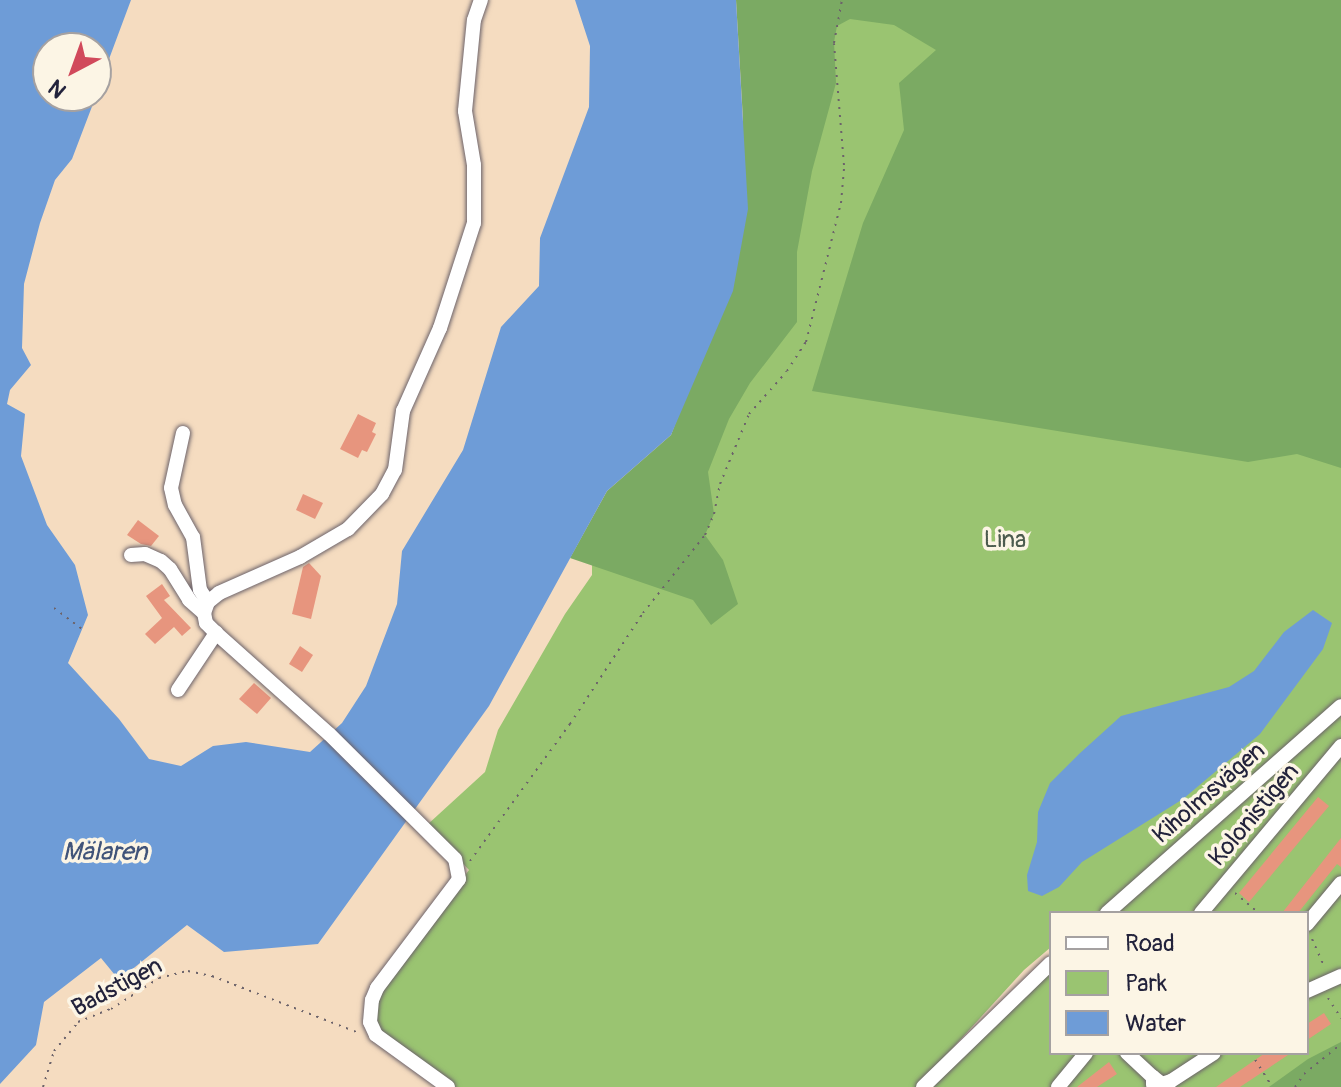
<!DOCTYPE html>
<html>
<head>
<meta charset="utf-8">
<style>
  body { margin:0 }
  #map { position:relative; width:1341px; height:1087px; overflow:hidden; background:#f5dcc0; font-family:Pangolin,sans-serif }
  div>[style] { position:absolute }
  .green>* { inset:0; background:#9ac471 }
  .forest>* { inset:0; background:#7baa63 }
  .water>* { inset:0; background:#6e9cd7 }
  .building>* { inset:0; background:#e7957e }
  .path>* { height:2px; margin-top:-1px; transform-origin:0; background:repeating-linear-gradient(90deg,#6c636a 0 2px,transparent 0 8px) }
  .roads { filter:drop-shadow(0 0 2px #6c636a) drop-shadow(0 0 2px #6c636a) }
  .minor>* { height:14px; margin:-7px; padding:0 7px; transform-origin:7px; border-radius:7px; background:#fff }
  span { translate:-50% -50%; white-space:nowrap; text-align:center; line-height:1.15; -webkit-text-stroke:7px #fcf5e5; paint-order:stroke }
  .park-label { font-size:24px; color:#4c5b4e }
  .street-label { font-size:24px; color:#22223b }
  .water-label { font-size:26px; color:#405379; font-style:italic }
  .legend { position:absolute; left:1049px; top:911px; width:260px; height:144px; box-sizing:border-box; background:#fcf5e5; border:2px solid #a5a1a1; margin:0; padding:10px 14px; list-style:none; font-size:24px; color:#22223b }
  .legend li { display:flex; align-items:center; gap:16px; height:40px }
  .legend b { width:40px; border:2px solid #a5a1a1 }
  .north { position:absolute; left:32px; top:32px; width:80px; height:80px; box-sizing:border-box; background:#fcf5e5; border:2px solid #a5a1a1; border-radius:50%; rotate:221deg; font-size:22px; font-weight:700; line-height:32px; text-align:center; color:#22223b }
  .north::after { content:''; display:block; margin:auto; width:28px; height:36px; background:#d1495b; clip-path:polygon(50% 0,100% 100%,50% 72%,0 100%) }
</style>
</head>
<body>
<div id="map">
  <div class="green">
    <i style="clip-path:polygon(749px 0,1341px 0,1341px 1087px,930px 1087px,1051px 968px,1051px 1053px,1307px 1053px,1307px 913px,1051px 913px,1051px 947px,1024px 970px,917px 1087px,448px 1087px,376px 1035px,372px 1000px,469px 870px,427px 825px,485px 772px,498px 730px,565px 614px,592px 575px,592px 562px,678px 458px,729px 327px,748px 221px,742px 132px,754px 116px)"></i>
  </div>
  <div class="forest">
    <i style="clip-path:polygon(736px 0,1341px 0,1341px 468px,1297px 454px,1248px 462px,812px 391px,863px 223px,904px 130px,899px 83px,936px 50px,894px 25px,850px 19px,837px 26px,834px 42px,836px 83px,812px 171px,797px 252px,797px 322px,750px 383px,729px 419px,708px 472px,714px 514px,705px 535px,723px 560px,738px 604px,711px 625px,693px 600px,570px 558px,607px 491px,671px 435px,689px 387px,743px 120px)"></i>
    <i style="clip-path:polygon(1341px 1042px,1341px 1087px,1269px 1087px,1308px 1059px)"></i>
  </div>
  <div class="water">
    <i style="clip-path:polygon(0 0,131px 0,96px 94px,96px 48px,48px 48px,48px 96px,96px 96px,72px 159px,55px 180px,40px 223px,24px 284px,22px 348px,31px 365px,10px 390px,7px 404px,25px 414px,21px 456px,47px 525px,75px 565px,88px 615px,68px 663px,119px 719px,149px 759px,181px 766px,213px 746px,246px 742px,310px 752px,342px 723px,366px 686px,397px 604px,402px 551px,463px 450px,501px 327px,539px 286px,540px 238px,589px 107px,590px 46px,575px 0,736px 0,748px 209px,733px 291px,671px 435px,607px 491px,489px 706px,318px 944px,224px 952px,187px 925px,119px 980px,101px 958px,44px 1002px,36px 1045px,0 1084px)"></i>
    <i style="clip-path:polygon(1313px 610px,1332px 623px,1323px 649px,1260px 734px,1183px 799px,1082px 862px,1059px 887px,1042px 896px,1028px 891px,1027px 875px,1037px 842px,1038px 812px,1050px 783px,1079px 754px,1121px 716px,1229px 687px,1254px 671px,1284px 632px)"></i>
  </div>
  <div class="building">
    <i style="clip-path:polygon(358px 414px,376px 423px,372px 432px,376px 434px,367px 452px,362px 450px,358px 458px,340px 449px)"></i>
    <i style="clip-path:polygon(303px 494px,323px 503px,315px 519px,296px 510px)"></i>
    <i style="clip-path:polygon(138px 520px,159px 536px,151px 546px,141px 544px,127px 535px)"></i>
    <i style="clip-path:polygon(309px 563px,321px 576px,311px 619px,292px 614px,303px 567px)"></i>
    <i style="clip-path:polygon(162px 584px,170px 596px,164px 600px,191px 628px,182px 636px,174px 627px,155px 644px,145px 634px,162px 618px,146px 596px)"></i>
    <i style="clip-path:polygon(300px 646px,313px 655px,302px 672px,289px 664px)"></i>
    <i style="clip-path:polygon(254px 683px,271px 698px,257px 714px,239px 699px)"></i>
    <i style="clip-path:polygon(1318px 797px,1329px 806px,1249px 902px,1239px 893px)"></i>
    <i style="clip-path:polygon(1341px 838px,1341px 867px,1337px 864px,1298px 913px,1282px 913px)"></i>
    <i style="clip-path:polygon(1324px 1013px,1331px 1024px,1307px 1040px,1307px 1024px)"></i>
    <i style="clip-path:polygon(1265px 1053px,1291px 1053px,1240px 1087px,1216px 1087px)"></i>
    <i style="clip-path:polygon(1109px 1062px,1117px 1074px,1097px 1087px,1077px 1087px)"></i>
  </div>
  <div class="path">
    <i style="left:54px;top:608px;width:35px;rotate:37deg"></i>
    <i style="left:470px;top:861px;width:170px;rotate:-53.9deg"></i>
    <i style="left:570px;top:724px;width:133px;rotate:-56.7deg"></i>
    <i style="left:643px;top:613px;width:100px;rotate:-51.5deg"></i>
    <i style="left:705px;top:535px;width:23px;rotate:-67deg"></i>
    <i style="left:714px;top:514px;width:31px;rotate:-79deg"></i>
    <i style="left:720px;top:484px;width:76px;rotate:-67.5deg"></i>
    <i style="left:749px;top:414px;width:57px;rotate:-48.5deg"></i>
    <i style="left:787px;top:371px;width:35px;rotate:-57deg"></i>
    <i style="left:806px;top:342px;width:143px;rotate:-75.9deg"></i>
    <i style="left:841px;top:203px;width:38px;rotate:-85deg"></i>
    <i style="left:844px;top:165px;width:122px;rotate:-94.7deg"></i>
    <i style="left:834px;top:43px;width:44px;rotate:-79.5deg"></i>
    <i style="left:1235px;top:893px;width:31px;rotate:40deg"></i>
    <i style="left:1312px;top:939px;width:30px;rotate:66deg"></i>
    <i style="left:1328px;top:998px;width:24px;rotate:57deg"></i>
    <i style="left:1251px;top:1053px;width:36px;rotate:58deg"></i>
    <i style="left:43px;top:1087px;width:38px;rotate:-73deg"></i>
    <i style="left:54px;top:1051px;width:38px;rotate:-50deg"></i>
    <i style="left:78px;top:1022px;width:35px;rotate:-22deg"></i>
    <i style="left:111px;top:1009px;width:57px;rotate:-32.9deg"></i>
    <i style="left:159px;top:978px;width:30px;rotate:-14deg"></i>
    <i style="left:188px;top:971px;width:25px;rotate:12deg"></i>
    <i style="left:212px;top:976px;width:158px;rotate:21.2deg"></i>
    <i style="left:1295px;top:1087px;width:16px;rotate:-55deg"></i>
    <i style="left:1304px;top:1074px;width:48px;rotate:-39deg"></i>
  </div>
  <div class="roads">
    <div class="minor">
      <i style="left:183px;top:433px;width:56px;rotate:102.3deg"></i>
      <i style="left:171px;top:488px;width:17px;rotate:77deg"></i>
      <i style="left:175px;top:505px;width:37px;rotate:61deg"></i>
      <i style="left:193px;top:537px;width:53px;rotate:82.5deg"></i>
      <i style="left:200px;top:590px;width:14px;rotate:56deg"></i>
      <i style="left:131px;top:555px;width:14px;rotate:-4deg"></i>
      <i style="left:145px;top:554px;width:17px;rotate:24deg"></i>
      <i style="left:161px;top:561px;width:12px;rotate:42deg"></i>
      <i style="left:170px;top:569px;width:36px;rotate:58deg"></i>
      <i style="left:189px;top:600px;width:20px;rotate:41deg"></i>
      <i style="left:178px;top:690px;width:69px;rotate:-56.3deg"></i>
      <i style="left:1107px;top:913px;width:312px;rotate:-41.5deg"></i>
      <i style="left:1201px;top:913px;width:218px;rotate:-50deg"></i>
      <i style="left:1307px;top:924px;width:53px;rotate:-50.3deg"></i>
      <i style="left:1307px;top:991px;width:37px;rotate:-24deg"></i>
      <i style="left:1127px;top:1053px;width:35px;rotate:43deg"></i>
      <i style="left:1153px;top:1077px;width:8px;rotate:90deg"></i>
      <i style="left:1153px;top:1077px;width:11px;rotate:38deg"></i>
      <i style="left:1162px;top:1084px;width:9px;rotate:-18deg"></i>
      <i style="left:1171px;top:1081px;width:51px;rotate:-33.1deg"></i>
      <i style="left:448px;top:1087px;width:89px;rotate:-144.2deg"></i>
      <i style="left:376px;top:1035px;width:14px;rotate:-115deg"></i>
      <i style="left:370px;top:1022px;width:22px;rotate:-85deg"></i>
      <i style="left:372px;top:1000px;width:13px;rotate:-67deg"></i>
      <i style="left:377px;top:988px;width:136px;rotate:-53deg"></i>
      <i style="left:459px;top:879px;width:20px;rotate:-101deg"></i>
      <i style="left:455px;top:859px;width:177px;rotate:-135.2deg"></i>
      <i style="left:329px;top:734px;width:152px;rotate:-138.2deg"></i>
      <i style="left:216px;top:633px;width:14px;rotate:-135deg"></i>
      <i style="left:206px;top:623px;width:10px;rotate:-101deg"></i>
      <i style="left:204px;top:613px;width:12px;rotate:-70deg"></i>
      <i style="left:208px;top:602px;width:14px;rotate:-39deg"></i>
      <i style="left:219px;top:593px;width:89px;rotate:-24deg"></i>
      <i style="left:300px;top:557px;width:56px;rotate:-30.3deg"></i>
      <i style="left:348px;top:529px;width:49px;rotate:-45.8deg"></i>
      <i style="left:382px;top:494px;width:27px;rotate:-62deg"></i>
      <i style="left:395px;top:470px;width:60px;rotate:-82.3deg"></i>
      <i style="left:403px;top:411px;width:91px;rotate:-66deg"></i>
      <i style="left:440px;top:328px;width:110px;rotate:-72.1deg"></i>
      <i style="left:474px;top:223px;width:58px;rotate:-90deg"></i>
      <i style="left:474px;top:165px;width:55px;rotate:-99.5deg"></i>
      <i style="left:465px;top:111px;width:91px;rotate:-84.4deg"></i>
      <i style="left:474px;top:20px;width:21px;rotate:-71deg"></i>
      <i style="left:923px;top:1087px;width:178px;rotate:-44.1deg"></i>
      <i style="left:1058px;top:1087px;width:44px;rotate:-50.5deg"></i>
    </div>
  </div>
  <div class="park-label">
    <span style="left:1005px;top:540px">Lina</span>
  </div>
  <div class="street-label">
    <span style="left:1209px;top:793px;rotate:-41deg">Kiholmsvägen</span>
    <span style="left:1254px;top:815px;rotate:-50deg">Kolonistigen</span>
    <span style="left:117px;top:987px;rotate:-28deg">Badstigen</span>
  </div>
  <div class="water-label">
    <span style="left:105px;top:853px">Mälaren</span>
  </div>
  <ul class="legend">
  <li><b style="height:10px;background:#fff"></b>Road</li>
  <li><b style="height:22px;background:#9ac471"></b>Park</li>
  <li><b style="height:22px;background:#6e9cd7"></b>Water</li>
  </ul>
  <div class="north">N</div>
</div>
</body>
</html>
